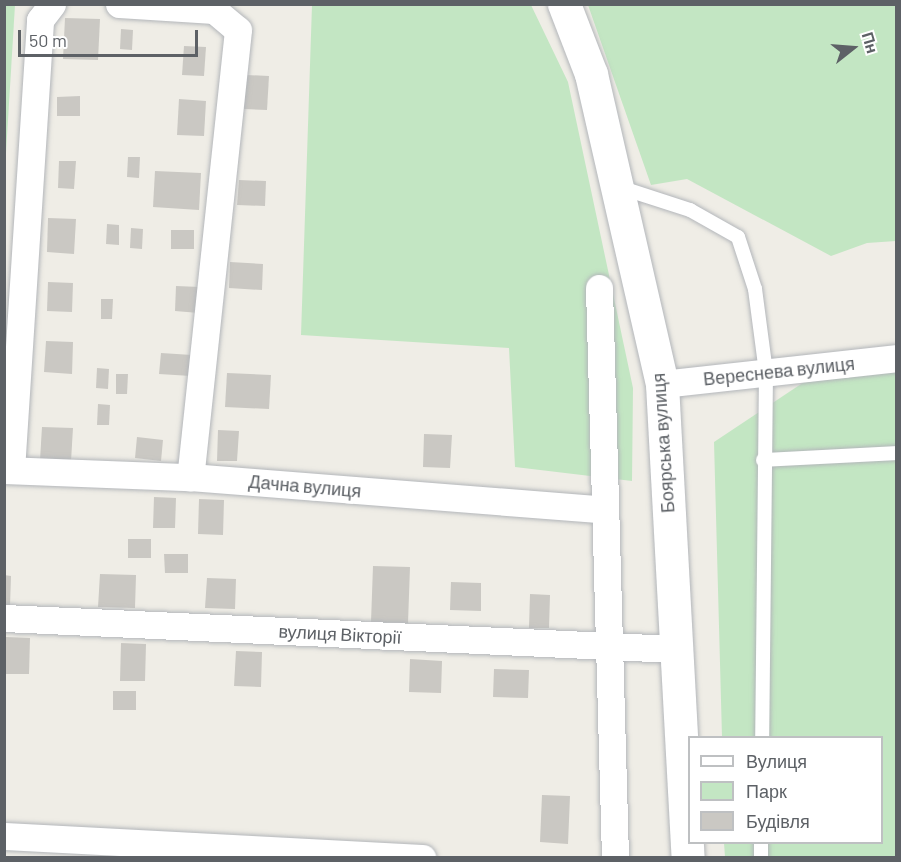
<!DOCTYPE html>
<html>
<head>
<meta charset="utf-8">
<style>
  body { margin:0 }
  #map { position:relative; width:901px; height:862px; overflow:hidden; background:#efede6; font-family:Barlow,sans-serif }
  div>[style] { position:absolute }
  .green>* { inset:0; background:#c3e6c3 }
  .building>* { inset:0; background:#cac8c3 }
  .roads { filter:drop-shadow(0 0 2px #b3b6ba) drop-shadow(0 0 2px #b3b6ba) }
  .service>* { height:14px; margin:-7px; padding:0 7px; transform-origin:7px; border-radius:7px; background:#fff }
  .minor>* { height:27px; margin:-13.5px; padding:0 13.5px; transform-origin:13.5px; border-radius:13.5px; background:#fff }
  .tertiary>* { height:33px; margin:-16.5px; padding:0 16.5px; transform-origin:16.5px; border-radius:16.5px; background:#fff }
  span { translate:-50% -50%; white-space:nowrap; text-align:center; line-height:1.15; -webkit-text-stroke:6px #fff; paint-order:stroke }
  .street-label { font-size:18px; color:#5d6166 }
  .frame { position:absolute; inset:0; border:6px solid #5d6166; pointer-events:none }
  .legend { position:absolute; left:688px; top:736px; width:195px; height:108px; box-sizing:border-box; background:#fff; border:2px solid #bec0c2; margin:0; padding:8px 10px; list-style:none; font-size:18px; color:#5d6166 }
  .legend li { display:flex; align-items:center; gap:12px; height:30px }
  .legend b { width:30px; border:2px solid #bec0c2 }
  .north { position:absolute; left:823px; top:18px; width:60px; height:60px; -webkit-text-stroke:4px #fff; paint-order:stroke; rotate:73deg; font-size:16px; font-weight:700; line-height:24px; text-align:center; color:#5d6166 }
  .north::after { content:''; display:block; margin:auto; width:21px; height:27px; background:#5d6166; clip-path:polygon(50% 0,100% 100%,50% 72%,0 100%) }
  .scale { position:absolute; left:18px; top:30px; width:180px; height:27px; box-sizing:border-box; border:3px solid #5d6166; border-top:0; padding-left:8px; font-size:18px; line-height:21px; white-space:nowrap; color:#5d6166; -webkit-text-stroke:4px #fff; paint-order:stroke }
</style>
</head>
<body>
<div id="map">
  <div class="green">
    <i style="clip-path:polygon(5px 4px,15px 5px,5px 169px,4px 5px)"></i>
    <i style="clip-path:polygon(312px 5px,531px 5px,568px 82px,633px 388px,632px 481px,515px 467px,509px 348px,301px 335px)"></i>
    <i style="clip-path:polygon(588px 5px,896px 5px,896px 241px,867px 243px,831px 256px,687px 179px,651px 185px)"></i>
    <i style="clip-path:polygon(896px 359px,896px 857px,725px 857px,724px 843px,882px 842px,882px 738px,722px 737px,714px 442px,819px 372px)"></i>
  </div>
  <div class="building">
    <i style="clip-path:polygon(65px 18px,100px 19px,98px 60px,63px 59px)"></i>
    <i style="clip-path:polygon(121px 29px,133px 30px,132px 50px,120px 49px)"></i>
    <i style="clip-path:polygon(184px 46px,206px 47px,204px 76px,182px 75px)"></i>
    <i style="clip-path:polygon(246px 75px,269px 76px,267px 110px,244px 109px)"></i>
    <i style="clip-path:polygon(80px 96px,80px 116px,57px 116px,57px 97px)"></i>
    <i style="clip-path:polygon(179px 99px,206px 101px,204px 136px,177px 135px)"></i>
    <i style="clip-path:polygon(128px 157px,140px 157px,139px 178px,127px 177px)"></i>
    <i style="clip-path:polygon(59px 161px,76px 161px,74px 189px,58px 188px)"></i>
    <i style="clip-path:polygon(155px 171px,201px 173px,199px 210px,153px 207px)"></i>
    <i style="clip-path:polygon(239px 180px,266px 181px,265px 206px,237px 205px)"></i>
    <i style="clip-path:polygon(48px 218px,76px 219px,74px 254px,47px 252px)"></i>
    <i style="clip-path:polygon(107px 224px,119px 225px,119px 245px,106px 244px)"></i>
    <i style="clip-path:polygon(131px 228px,143px 229px,142px 249px,130px 248px)"></i>
    <i style="clip-path:polygon(171px 230px,194px 230px,194px 249px,171px 249px)"></i>
    <i style="clip-path:polygon(230px 262px,263px 264px,262px 290px,229px 288px)"></i>
    <i style="clip-path:polygon(48px 282px,73px 283px,72px 312px,47px 311px)"></i>
    <i style="clip-path:polygon(176px 286px,200px 287px,199px 313px,175px 311px)"></i>
    <i style="clip-path:polygon(101px 299px,113px 299px,112px 319px,101px 319px)"></i>
    <i style="clip-path:polygon(46px 341px,73px 342px,72px 374px,44px 372px)"></i>
    <i style="clip-path:polygon(161px 353px,192px 355px,191px 376px,159px 374px)"></i>
    <i style="clip-path:polygon(97px 368px,109px 369px,108px 389px,96px 388px)"></i>
    <i style="clip-path:polygon(227px 373px,271px 375px,269px 409px,225px 407px)"></i>
    <i style="clip-path:polygon(116px 374px,128px 374px,127px 394px,116px 394px)"></i>
    <i style="clip-path:polygon(98px 404px,110px 405px,109px 425px,97px 425px)"></i>
    <i style="clip-path:polygon(42px 427px,73px 428px,71px 461px,40px 460px)"></i>
    <i style="clip-path:polygon(218px 430px,239px 431px,237px 461px,217px 461px)"></i>
    <i style="clip-path:polygon(424px 434px,452px 435px,450px 468px,423px 467px)"></i>
    <i style="clip-path:polygon(137px 437px,163px 440px,161px 461px,135px 458px)"></i>
    <i style="clip-path:polygon(154px 497px,176px 498px,175px 528px,153px 528px)"></i>
    <i style="clip-path:polygon(199px 499px,224px 500px,223px 535px,198px 534px)"></i>
    <i style="clip-path:polygon(128px 539px,151px 539px,151px 558px,128px 558px)"></i>
    <i style="clip-path:polygon(164px 554px,188px 554px,188px 573px,165px 573px)"></i>
    <i style="clip-path:polygon(373px 566px,410px 567px,408px 623px,371px 622px)"></i>
    <i style="clip-path:polygon(100px 574px,136px 575px,135px 608px,98px 607px)"></i>
    <i style="clip-path:polygon(4px 575px,11px 576px,10px 606px,4px 606px)"></i>
    <i style="clip-path:polygon(207px 578px,236px 579px,235px 609px,205px 608px)"></i>
    <i style="clip-path:polygon(451px 582px,481px 583px,481px 611px,450px 610px)"></i>
    <i style="clip-path:polygon(530px 594px,550px 595px,549px 628px,529px 628px)"></i>
    <i style="clip-path:polygon(6px 637px,30px 638px,29px 674px,5px 674px)"></i>
    <i style="clip-path:polygon(121px 643px,146px 644px,145px 681px,120px 681px)"></i>
    <i style="clip-path:polygon(236px 651px,262px 652px,261px 687px,234px 686px)"></i>
    <i style="clip-path:polygon(410px 659px,442px 661px,441px 693px,409px 692px)"></i>
    <i style="clip-path:polygon(494px 669px,529px 670px,528px 698px,493px 697px)"></i>
    <i style="clip-path:polygon(113px 691px,136px 691px,136px 710px,113px 710px)"></i>
    <i style="clip-path:polygon(542px 795px,570px 796px,568px 844px,540px 842px)"></i>
  </div>
  <div class="roads">
    <div class="service">
      <i style="left:619px;top:187px;width:75px;rotate:17.9deg"></i>
      <i style="left:690px;top:210px;width:55px;rotate:29.4deg"></i>
      <i style="left:738px;top:237px;width:55px;rotate:71.9deg"></i>
      <i style="left:755px;top:289px;width:85px;rotate:82.5deg"></i>
      <i style="left:766px;top:373px;width:365px;rotate:90.6deg"></i>
      <i style="left:763px;top:460px;width:133px;rotate:-3deg"></i>
      <i style="left:761px;top:858px;width:16px;rotate:-90deg"></i>
    </div>
    <div class="minor">
      <i style="left:119px;top:4px;width:95px;rotate:3.6deg"></i>
      <i style="left:214px;top:10px;width:31px;rotate:40deg"></i>
      <i style="left:238px;top:30px;width:450px;rotate:96.1deg"></i>
      <i style="left:599px;top:288px;width:570px;rotate:88.39deg"></i>
      <i style="left:662px;top:384px;width:235px;rotate:-6.3deg"></i>
      <i style="left:4px;top:470px;width:186px;rotate:2.2deg"></i>
      <i style="left:190px;top:477px;width:416px;rotate:4.5deg"></i>
      <i style="left:11px;top:470px;width:451px;rotate:-86.3deg"></i>
      <i style="left:40px;top:20px;width:20px;rotate:-53deg"></i>
      <i style="left:4px;top:618px;width:672px;rotate:2.65deg"></i>
      <i style="left:4px;top:836px;width:419px;rotate:3deg"></i>
    </div>
    <div class="tertiary">
      <i style="left:564px;top:4px;width:75px;rotate:68.9deg"></i>
      <i style="left:591px;top:74px;width:318px;rotate:77.1deg"></i>
      <i style="left:662px;top:384px;width:475px;rotate:86.9deg"></i>
    </div>
  </div>
  <div class="street-label">
    <span style="left:779px;top:371px;rotate:-6deg">Вереснева вулиця</span>
    <span style="left:663px;top:443px;rotate:-94deg">Боярська вулиця</span>
    <span style="left:305px;top:486px;rotate:5deg">Дачна вулиця</span>
    <span style="left:340px;top:634px;rotate:3deg">вулиця Вікторії</span>
  </div>
  <div class="frame"></div>
  <ul class="legend">
  <li><b style="height:8px;background:#fff"></b>Вулиця</li>
  <li><b style="height:16px;background:#c3e6c3"></b>Парк</li>
  <li><b style="height:16px;background:#cac8c3"></b>Будівля</li>
  </ul>
  <div class="north">Пн</div>
  <div class="scale">50 m</div>
</div>
</body>
</html>
